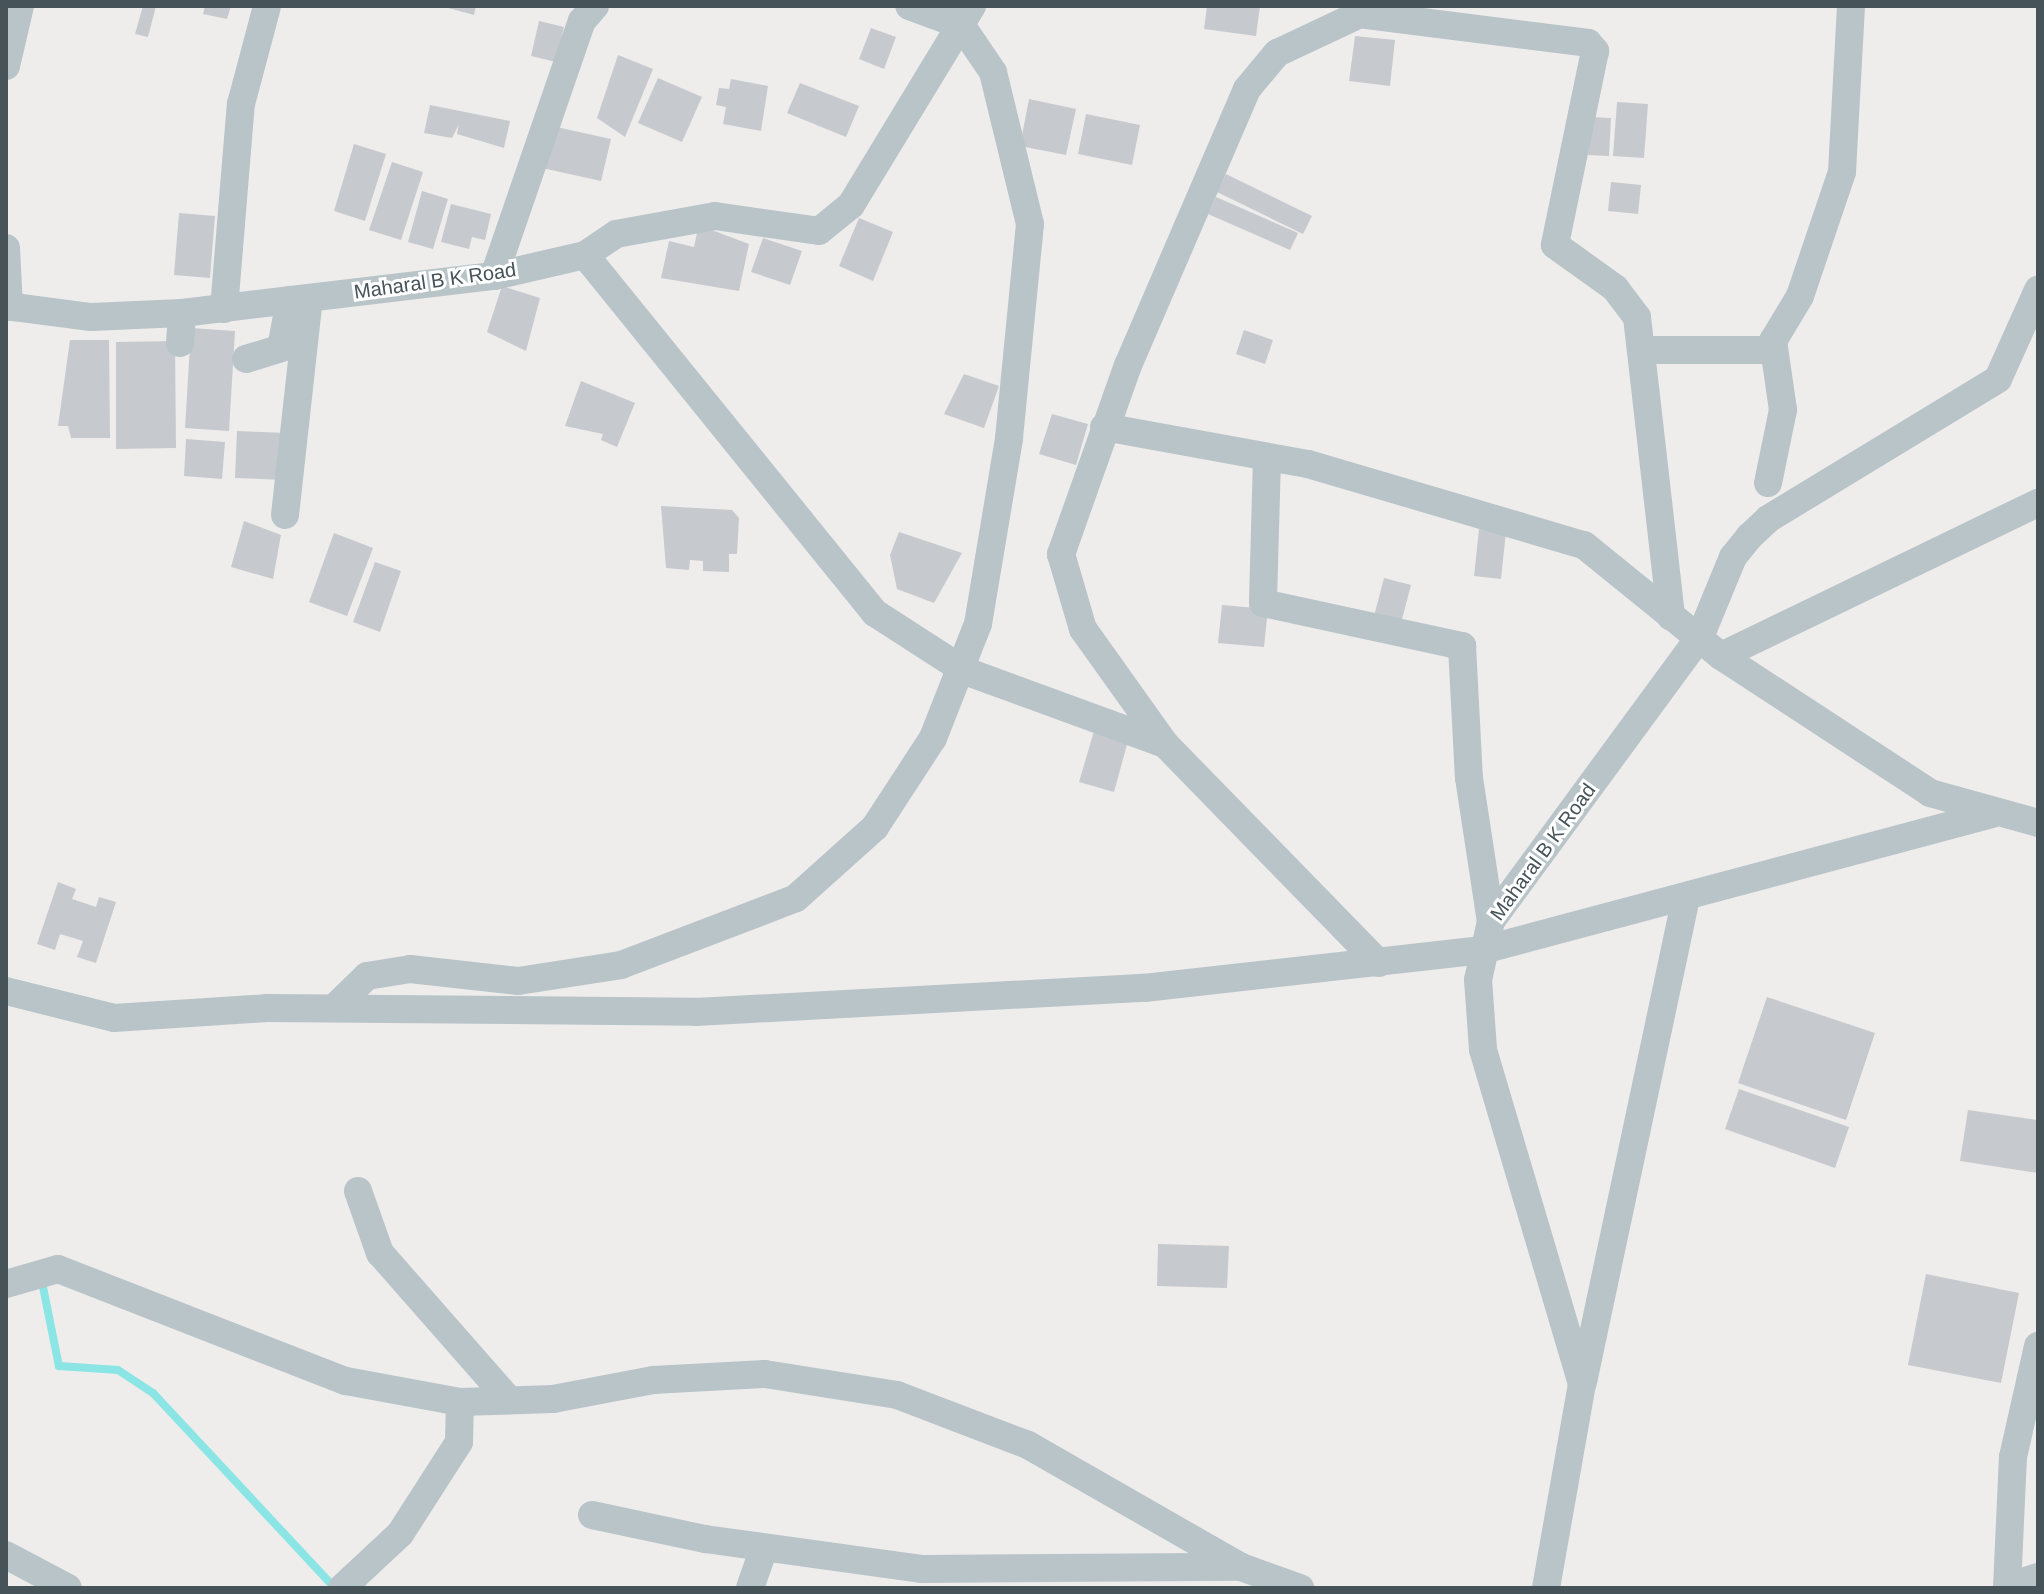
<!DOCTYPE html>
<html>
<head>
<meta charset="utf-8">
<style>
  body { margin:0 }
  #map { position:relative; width:2044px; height:1594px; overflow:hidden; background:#efecec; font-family:Helvetica,sans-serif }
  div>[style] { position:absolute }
  .stream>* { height:8px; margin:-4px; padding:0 4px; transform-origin:4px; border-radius:4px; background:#8be5e5 }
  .building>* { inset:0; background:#c6cace }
  .minor>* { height:28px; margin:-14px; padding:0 14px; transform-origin:14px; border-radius:14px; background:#b8c4c8 }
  span { translate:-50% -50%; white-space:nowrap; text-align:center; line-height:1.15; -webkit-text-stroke:6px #fff; paint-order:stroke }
  .street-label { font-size:20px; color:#465358 }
  .frame { position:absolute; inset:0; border:8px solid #465358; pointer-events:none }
</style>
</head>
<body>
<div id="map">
  <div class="stream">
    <i style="left:41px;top:1277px;width:91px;rotate:78.6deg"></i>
    <i style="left:59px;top:1366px;width:59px;rotate:3.9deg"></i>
    <i style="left:118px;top:1370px;width:42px;rotate:33.3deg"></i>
    <i style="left:153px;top:1393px;width:267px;rotate:47deg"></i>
  </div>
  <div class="building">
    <i style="clip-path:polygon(143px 6px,156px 6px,148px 37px,135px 34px)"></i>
    <i style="clip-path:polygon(205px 6px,231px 6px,227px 19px,203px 14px)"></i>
    <i style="clip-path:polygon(441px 6px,476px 6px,474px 15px)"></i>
    <i style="clip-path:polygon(1207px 6px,1260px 6px,1256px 36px,1204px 29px)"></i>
    <i style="clip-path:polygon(539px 21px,564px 27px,556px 62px,531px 56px)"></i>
    <i style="clip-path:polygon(871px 28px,896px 37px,884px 69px,859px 59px)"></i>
    <i style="clip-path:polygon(1355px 36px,1395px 40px,1390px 86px,1349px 81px)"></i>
    <i style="clip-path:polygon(618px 55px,653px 69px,625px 137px,597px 118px)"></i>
    <i style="clip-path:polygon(658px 78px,702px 97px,682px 142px,638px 123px)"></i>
    <i style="clip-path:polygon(731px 79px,768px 86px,761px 131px,723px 124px,726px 107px,716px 105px,719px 88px,729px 89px)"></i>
    <i style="clip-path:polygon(800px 83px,859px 106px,846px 137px,787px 113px)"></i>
    <i style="clip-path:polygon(1029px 99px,1076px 109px,1066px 155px,1020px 146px)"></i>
    <i style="clip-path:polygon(1617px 102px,1648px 104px,1644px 158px,1613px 156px)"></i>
    <i style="clip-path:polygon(430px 105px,510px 121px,504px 148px,457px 134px,459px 124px,452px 138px,424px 133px)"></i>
    <i style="clip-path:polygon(1086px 114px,1140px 125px,1132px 165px,1078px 154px)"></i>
    <i style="clip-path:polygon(1590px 117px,1611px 118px,1609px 156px,1588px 155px)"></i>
    <i style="clip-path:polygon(552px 126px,611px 139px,601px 181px,542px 168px)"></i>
    <i style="clip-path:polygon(354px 144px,386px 154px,365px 221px,334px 211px)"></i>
    <i style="clip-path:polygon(392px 162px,423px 172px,401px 240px,369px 230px)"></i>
    <i style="clip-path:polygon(1226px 174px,1312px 216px,1303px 234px,1217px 192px)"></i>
    <i style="clip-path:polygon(1611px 182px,1641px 185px,1638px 214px,1608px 211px)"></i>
    <i style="clip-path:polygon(422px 191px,448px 199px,433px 249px,408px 242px)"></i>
    <i style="clip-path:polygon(1216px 197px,1298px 233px,1290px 250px,1208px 214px)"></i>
    <i style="clip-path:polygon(451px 204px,491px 214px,485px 240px,472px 237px,469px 249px,441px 242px)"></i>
    <i style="clip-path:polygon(179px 213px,215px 216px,210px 278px,174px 275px)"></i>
    <i style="clip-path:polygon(859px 218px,893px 232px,873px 281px,839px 266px)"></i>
    <i style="clip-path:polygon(709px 229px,749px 244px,739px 291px,661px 278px,669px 241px,694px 247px,697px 233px)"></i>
    <i style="clip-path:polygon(763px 238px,802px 251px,790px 285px,751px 272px)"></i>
    <i style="clip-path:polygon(502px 286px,540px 298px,526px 351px,487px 332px)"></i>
    <i style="clip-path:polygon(191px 328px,235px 331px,229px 431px,185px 428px)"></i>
    <i style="clip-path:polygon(1244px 330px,1273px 340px,1265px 364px,1236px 354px)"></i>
    <i style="clip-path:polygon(70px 340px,109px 340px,110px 438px,71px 438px,68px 426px,58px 426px)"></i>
    <i style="clip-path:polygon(175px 341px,176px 448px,116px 449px,116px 342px)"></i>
    <i style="clip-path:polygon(964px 374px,999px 386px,984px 428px,944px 414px)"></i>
    <i style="clip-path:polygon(581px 381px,635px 403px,617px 447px,601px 440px,603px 434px,565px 426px)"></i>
    <i style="clip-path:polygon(1052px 414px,1088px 424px,1076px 465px,1039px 454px)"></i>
    <i style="clip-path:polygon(237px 431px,287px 433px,285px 480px,235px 478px)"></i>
    <i style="clip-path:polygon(186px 439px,225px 442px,222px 479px,184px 476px)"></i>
    <i style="clip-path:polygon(661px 506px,732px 510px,739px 518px,737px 554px,729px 554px,729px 572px,703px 571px,703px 561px,690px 560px,689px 570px,666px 568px)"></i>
    <i style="clip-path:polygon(244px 521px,281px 535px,273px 579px,231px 567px)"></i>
    <i style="clip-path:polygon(1479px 529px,1506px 532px,1501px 579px,1474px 576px)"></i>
    <i style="clip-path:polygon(899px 532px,962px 553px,934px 603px,897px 589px,890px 555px)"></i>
    <i style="clip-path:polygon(334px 533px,373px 548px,347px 616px,309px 602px)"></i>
    <i style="clip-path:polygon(375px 562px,401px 571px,380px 632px,353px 622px)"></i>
    <i style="clip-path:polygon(1384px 578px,1411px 585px,1401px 623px,1374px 616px)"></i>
    <i style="clip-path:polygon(1222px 605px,1268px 609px,1264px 647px,1218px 643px)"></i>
    <i style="clip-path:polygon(1094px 731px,1128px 741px,1114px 792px,1079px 782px)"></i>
    <i style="clip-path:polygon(58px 882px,76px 889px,72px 899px,96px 907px,99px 897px,116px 902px,96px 963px,77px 957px,83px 941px,60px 934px,55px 950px,37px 944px)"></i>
    <i style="clip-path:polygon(1767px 997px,1875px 1033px,1846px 1120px,1738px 1083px)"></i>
    <i style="clip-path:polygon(1739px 1089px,1849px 1127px,1835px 1168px,1725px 1129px)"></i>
    <i style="clip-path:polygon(1968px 1110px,2038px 1120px,2038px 1173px,1960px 1161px)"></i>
    <i style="clip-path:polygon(1158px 1244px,1229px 1246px,1227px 1288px,1157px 1286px)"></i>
    <i style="clip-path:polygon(1926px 1274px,2019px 1293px,2001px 1383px,1908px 1365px)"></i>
  </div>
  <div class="minor">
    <i style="left:1377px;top:6px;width:110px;rotate:154.8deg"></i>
    <i style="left:1277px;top:53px;width:47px;rotate:129.8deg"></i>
    <i style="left:1247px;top:89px;width:301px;rotate:113.3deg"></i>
    <i style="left:1128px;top:365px;width:201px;rotate:109.5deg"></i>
    <i style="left:1061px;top:554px;width:78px;rotate:73.7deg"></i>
    <i style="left:1083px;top:629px;width:141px;rotate:54.5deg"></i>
    <i style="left:1165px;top:744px;width:306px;rotate:45.7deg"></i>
    <i style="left:1359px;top:14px;width:231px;rotate:7.2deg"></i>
    <i style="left:1588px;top:43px;width:11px;rotate:49deg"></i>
    <i style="left:1595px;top:51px;width:198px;rotate:101.7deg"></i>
    <i style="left:1555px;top:245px;width:74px;rotate:35.6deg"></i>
    <i style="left:1615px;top:288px;width:36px;rotate:53deg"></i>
    <i style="left:1637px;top:317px;width:302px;rotate:83.5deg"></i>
    <i style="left:6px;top:66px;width:62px;rotate:-76.9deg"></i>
    <i style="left:6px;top:248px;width:59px;rotate:87.1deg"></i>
    <i style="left:585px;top:255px;width:461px;rotate:51deg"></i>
    <i style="left:875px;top:613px;width:107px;rotate:32.8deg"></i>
    <i style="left:965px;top:671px;width:213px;rotate:20.1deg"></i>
    <i style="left:494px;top:276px;width:270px;rotate:-71deg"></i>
    <i style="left:582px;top:21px;width:20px;rotate:-49deg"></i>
    <i style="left:6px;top:306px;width:86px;rotate:7.4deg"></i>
    <i style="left:91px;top:317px;width:91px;rotate:-2.5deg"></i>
    <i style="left:182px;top:313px;width:314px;rotate:-6.8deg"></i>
    <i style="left:494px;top:276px;width:93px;rotate:-13deg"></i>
    <i style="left:585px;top:255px;width:37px;rotate:-34deg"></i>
    <i style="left:616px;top:234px;width:101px;rotate:-10.3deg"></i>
    <i style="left:715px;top:216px;width:105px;rotate:8.2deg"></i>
    <i style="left:819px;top:231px;width:41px;rotate:-39.1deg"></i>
    <i style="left:851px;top:205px;width:233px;rotate:-58.7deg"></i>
    <i style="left:224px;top:309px;width:206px;rotate:-85.3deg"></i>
    <i style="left:241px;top:104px;width:101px;rotate:-75.1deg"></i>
    <i style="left:180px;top:343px;width:30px;rotate:-86deg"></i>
    <i style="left:1646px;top:350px;width:127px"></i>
    <i style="left:246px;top:359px;width:37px;rotate:-17deg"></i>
    <i style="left:281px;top:348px;width:49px;rotate:-79.4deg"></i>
    <i style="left:1104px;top:427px;width:207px;rotate:10.3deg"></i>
    <i style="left:1308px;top:464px;width:288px;rotate:16.4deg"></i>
    <i style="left:1584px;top:545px;width:176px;rotate:39deg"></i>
    <i style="left:1721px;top:656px;width:250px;rotate:33.2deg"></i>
    <i style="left:1930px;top:793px;width:112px;rotate:15.5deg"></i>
    <i style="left:1267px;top:458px;width:145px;rotate:91.6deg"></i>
    <i style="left:1263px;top:603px;width:204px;rotate:12.2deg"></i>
    <i style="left:1462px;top:646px;width:132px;rotate:87deg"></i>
    <i style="left:1469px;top:778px;width:145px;rotate:81.3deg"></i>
    <i style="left:1768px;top:483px;width:75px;rotate:-78.4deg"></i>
    <i style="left:1783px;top:410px;width:70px;rotate:-98.2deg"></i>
    <i style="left:1773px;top:341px;width:52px;rotate:-59deg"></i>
    <i style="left:1800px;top:296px;width:131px;rotate:-71.3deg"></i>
    <i style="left:1842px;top:172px;width:166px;rotate:-86.9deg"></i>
    <i style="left:285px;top:515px;width:218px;rotate:-83.7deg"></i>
    <i style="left:1721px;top:656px;width:352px;rotate:-25.8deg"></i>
    <i style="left:6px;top:991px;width:111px;rotate:14deg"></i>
    <i style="left:114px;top:1018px;width:153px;rotate:-3.7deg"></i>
    <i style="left:267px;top:1008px;width:429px;rotate:0.5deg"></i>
    <i style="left:696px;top:1012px;width:449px;rotate:-3.1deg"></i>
    <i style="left:1144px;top:988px;width:341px;rotate:-6.4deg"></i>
    <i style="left:1483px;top:950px;width:527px;rotate:-14.96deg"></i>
    <i style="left:334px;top:1008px;width:46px;rotate:-44.1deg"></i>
    <i style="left:367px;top:976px;width:44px;rotate:-9.2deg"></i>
    <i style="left:410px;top:969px;width:109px;rotate:6.3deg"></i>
    <i style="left:518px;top:981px;width:104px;rotate:-8.8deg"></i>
    <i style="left:621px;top:965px;width:187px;rotate:-20.9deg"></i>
    <i style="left:796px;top:898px;width:106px;rotate:-41.9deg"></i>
    <i style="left:875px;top:827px;width:106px;rotate:-56.9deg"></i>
    <i style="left:933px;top:738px;width:123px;rotate:-68.5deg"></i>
    <i style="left:978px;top:624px;width:189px;rotate:-80.5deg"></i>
    <i style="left:1009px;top:438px;width:215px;rotate:-84.4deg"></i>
    <i style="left:1030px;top:224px;width:156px;rotate:-103.7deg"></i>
    <i style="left:993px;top:72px;width:57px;rotate:-124.2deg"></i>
    <i style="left:961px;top:25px;width:55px;rotate:-159.9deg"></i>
    <i style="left:358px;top:1191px;width:66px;rotate:70.5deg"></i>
    <i style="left:380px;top:1253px;width:196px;rotate:48.7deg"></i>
    <i style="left:6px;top:1284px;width:54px;rotate:-16.1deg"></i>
    <i style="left:58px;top:1269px;width:309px;rotate:21.3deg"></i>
    <i style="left:346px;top:1381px;width:116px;rotate:10.4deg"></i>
    <i style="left:460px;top:1402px;width:93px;rotate:-1.8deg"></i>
    <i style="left:553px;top:1399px;width:102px;rotate:-10.8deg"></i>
    <i style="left:653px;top:1380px;width:112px;rotate:-3.1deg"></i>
    <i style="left:765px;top:1374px;width:134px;rotate:9deg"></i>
    <i style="left:897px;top:1395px;width:140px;rotate:20.9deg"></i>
    <i style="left:1028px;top:1445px;width:245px;rotate:29.8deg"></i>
    <i style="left:1583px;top:1382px;width:492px;rotate:-78deg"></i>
    <i style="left:592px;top:1515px;width:116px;rotate:12deg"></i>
    <i style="left:705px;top:1539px;width:218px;rotate:7.9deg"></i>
    <i style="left:921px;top:1569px;width:320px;rotate:-0.4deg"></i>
    <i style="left:1241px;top:1567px;width:63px;rotate:19.6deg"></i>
    <i style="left:6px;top:1555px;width:70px;rotate:28deg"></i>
    <i style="left:2007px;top:1587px;width:33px;rotate:-18deg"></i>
    <i style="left:342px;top:1588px;width:79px;rotate:-43deg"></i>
    <i style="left:400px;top:1534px;width:109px;rotate:-57.3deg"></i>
    <i style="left:459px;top:1442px;width:40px;rotate:-88.6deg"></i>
    <i style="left:750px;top:1588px;width:42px;rotate:-70.7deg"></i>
    <i style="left:1546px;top:1588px;width:207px;rotate:-80deg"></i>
    <i style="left:1582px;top:1384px;width:349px;rotate:-106.5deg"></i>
    <i style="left:1483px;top:1049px;width:69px;rotate:-94.1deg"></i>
    <i style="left:1478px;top:980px;width:60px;rotate:-77.6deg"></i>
    <i style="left:1491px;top:921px;width:353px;rotate:-53.7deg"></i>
    <i style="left:1700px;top:637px;width:87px;rotate:-67.6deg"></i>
    <i style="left:1733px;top:557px;width:26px;rotate:-51deg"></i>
    <i style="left:1749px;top:537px;width:26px;rotate:-43deg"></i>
    <i style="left:1768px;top:519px;width:269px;rotate:-31.3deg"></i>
    <i style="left:1998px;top:379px;width:98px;rotate:-65.8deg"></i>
    <i style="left:2007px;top:1588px;width:131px;rotate:-87.4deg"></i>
    <i style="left:2013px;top:1457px;width:114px;rotate:-77.3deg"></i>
  </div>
  <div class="street-label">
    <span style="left:435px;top:281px;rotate:-8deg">Maharal B K Road</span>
    <span style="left:1543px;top:852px;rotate:-54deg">Maharal B K Road</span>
  </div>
  <div class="frame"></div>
</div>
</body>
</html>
